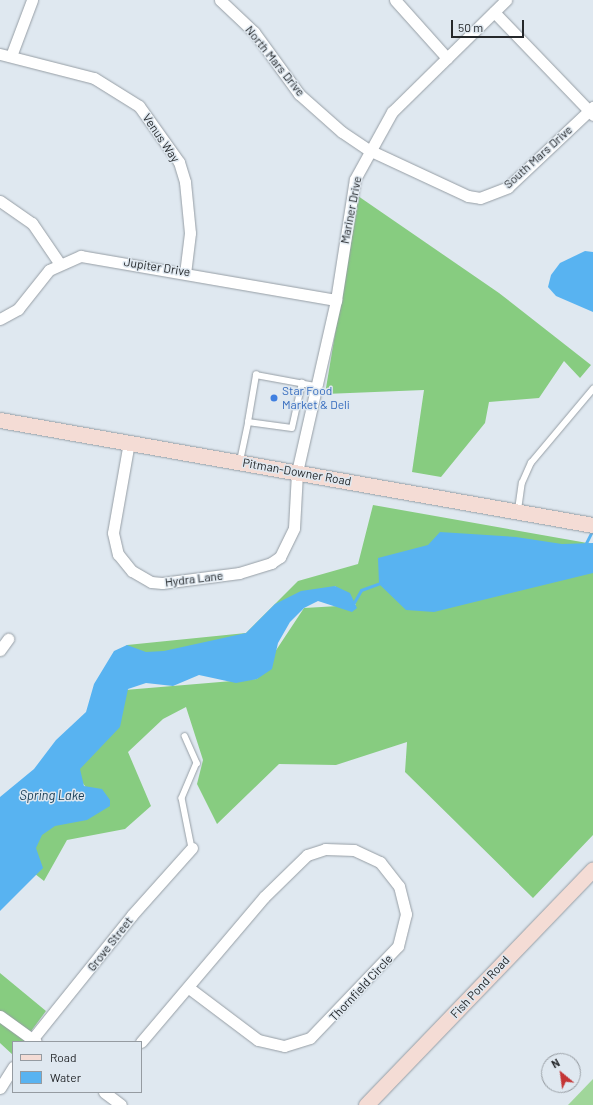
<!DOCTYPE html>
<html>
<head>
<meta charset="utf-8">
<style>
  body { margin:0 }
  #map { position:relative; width:593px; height:1105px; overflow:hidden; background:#dfe8f0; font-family:Barlow,sans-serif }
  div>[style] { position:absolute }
  .green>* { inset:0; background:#a0d69a }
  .forest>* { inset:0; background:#87cc80 }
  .water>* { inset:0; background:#58b3f1 }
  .stream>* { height:3px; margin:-1.5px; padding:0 1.5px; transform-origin:1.5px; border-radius:1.5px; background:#58b3f1 }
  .roads { filter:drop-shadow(0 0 1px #969ea5) drop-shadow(0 0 1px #969ea5) }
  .lane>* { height:5.5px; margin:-2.75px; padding:0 2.75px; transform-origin:2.75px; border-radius:2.75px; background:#fff }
  .street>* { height:11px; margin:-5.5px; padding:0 5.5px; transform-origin:5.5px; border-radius:5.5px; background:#fff }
  .secondary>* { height:15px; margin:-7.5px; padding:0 7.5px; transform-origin:7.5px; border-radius:7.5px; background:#f4dcd5 }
  .dots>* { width:11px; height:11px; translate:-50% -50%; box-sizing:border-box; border:2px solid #dfe8f0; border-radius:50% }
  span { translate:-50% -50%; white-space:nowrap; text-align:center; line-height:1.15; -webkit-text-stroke:3px #dfe8f0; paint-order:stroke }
  .street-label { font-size:12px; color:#25282b }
  .shop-label { font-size:12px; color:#366cbe }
  .left { translate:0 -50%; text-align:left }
  .water-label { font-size:13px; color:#143a53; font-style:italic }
  .legend { position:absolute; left:12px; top:1041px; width:130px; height:52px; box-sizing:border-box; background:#dfe8f0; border:1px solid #959ba1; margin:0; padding:5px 7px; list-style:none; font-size:12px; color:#25282b }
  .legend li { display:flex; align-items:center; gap:8px; height:20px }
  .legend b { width:20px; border:1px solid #959ba1 }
  .north { position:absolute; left:541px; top:1053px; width:40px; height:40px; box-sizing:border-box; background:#dfe8f0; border:1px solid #959ba1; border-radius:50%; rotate:331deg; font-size:11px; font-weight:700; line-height:16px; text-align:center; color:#25282b }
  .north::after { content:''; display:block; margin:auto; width:14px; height:18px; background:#c43535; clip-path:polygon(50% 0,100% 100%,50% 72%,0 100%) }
  .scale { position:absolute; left:451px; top:20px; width:73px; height:18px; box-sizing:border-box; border:2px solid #25282b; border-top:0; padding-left:5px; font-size:12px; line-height:14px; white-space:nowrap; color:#25282b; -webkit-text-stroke:3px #dfe8f0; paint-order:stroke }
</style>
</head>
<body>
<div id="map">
  <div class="green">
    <i style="clip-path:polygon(593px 1079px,593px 1105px,568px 1105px)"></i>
  </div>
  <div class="forest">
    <i style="clip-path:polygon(358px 196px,499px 293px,591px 365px,580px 378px,564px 361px,539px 398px,489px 402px,485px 423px,441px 477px,412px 472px,424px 390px,325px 394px)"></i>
    <i style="clip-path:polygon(373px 505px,593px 544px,593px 835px,533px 898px,405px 772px,407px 742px,336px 765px,279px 764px,217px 824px,197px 784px,203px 760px,186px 707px,163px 719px,128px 752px,151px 806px,125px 829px,67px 840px,44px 881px,25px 866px,32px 832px,101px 808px,74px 771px,125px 690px,257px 679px,304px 608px,356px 605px,335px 586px,238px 651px,102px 674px,127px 645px,246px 633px,298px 581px,358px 564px)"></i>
    <i style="clip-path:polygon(0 973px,46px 1011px,23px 1042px,13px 1042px,13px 1055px,0 1043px)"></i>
  </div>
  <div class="water">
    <i style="clip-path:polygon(585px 251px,593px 252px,593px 312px,556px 296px,548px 287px,551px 275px,560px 263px)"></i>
    <i style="clip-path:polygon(440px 532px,516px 537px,562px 544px,593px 543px,593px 573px,434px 612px,406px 610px,379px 584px,378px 558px,428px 545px)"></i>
    <i style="clip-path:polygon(335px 586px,350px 593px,357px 608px,352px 612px,318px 601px,304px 608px,290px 622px,278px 643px,272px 669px,257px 679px,236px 683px,199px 675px,173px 686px,146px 683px,128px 689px,120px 727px,80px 769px,84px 786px,102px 789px,110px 800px,110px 806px,87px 820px,55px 826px,42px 835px,36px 848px,43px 868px,0 911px,0 797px,34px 769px,56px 740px,86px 712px,94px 684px,114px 651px,127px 645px,146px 652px,164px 651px,246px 633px,275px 604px,301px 591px)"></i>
  </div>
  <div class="stream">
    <i style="left:585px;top:545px;width:18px;rotate:-63deg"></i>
    <i style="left:353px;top:604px;width:16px;rotate:-60deg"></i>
    <i style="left:361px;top:590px;width:23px;rotate:-20deg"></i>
  </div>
  <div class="roads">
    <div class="lane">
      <i style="left:248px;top:422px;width:48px;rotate:-80.3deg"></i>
      <i style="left:256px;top:375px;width:61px;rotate:10.4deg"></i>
      <i style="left:240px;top:461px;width:40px;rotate:-78deg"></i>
      <i style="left:248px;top:422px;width:44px;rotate:7.8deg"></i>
      <i style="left:292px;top:428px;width:46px;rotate:-77.5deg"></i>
      <i style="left:518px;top:510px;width:27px;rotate:-82deg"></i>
      <i style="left:522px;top:483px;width:22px;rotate:-66deg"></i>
      <i style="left:531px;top:463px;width:97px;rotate:-50deg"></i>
      <i style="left:185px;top:736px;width:30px;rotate:66deg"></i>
      <i style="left:197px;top:763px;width:38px;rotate:113deg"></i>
      <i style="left:182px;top:798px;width:51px;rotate:78.7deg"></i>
    </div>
    <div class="street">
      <i style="left:220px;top:0;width:47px;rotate:43.3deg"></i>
      <i style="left:254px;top:32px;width:77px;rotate:54deg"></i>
      <i style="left:299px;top:94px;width:57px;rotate:41.5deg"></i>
      <i style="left:342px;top:132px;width:32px;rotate:34deg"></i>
      <i style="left:369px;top:150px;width:109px;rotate:24.9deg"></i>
      <i style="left:468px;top:196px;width:12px;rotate:9deg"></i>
      <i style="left:480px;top:198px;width:30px;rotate:-21deg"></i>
      <i style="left:508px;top:187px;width:117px;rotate:-43.3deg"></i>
      <i style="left:395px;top:0;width:78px;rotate:48.1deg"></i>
      <i style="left:494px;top:12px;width:143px;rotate:46.1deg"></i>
      <i style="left:0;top:54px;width:97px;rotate:14.3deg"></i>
      <i style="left:94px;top:78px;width:53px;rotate:31.9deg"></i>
      <i style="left:139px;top:106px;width:69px;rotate:54.5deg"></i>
      <i style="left:179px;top:162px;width:21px;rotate:73deg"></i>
      <i style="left:185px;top:182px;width:51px;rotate:84.4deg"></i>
      <i style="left:190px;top:233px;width:38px;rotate:97deg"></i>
      <i style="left:11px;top:56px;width:60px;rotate:-69.4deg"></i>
      <i style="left:0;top:201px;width:39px;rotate:35deg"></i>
      <i style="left:32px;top:223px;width:50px;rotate:55.7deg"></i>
      <i style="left:0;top:319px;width:21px;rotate:-29deg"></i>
      <i style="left:18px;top:309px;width:50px;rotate:-51.5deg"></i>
      <i style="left:49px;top:270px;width:35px;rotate:-24deg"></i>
      <i style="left:81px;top:256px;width:259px;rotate:9.8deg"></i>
      <i style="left:129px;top:442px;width:92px;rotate:100deg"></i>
      <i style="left:113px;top:533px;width:22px;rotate:77deg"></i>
      <i style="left:118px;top:554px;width:22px;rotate:51deg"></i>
      <i style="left:132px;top:571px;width:22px;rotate:30deg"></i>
      <i style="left:151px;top:582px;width:11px;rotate:5deg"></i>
      <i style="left:162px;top:583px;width:78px;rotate:-7.4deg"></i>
      <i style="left:239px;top:573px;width:34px;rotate:-17deg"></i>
      <i style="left:271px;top:563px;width:11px;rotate:-34deg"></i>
      <i style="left:280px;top:557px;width:32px;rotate:-64deg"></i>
      <i style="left:294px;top:528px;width:56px;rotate:-86.9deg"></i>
      <i style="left:297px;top:472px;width:176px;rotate:-77.2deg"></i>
      <i style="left:336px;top:300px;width:122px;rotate:-81.1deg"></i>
      <i style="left:355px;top:179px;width:77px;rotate:-61.1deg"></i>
      <i style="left:392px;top:112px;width:160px;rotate:-44.5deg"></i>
      <i style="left:0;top:650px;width:14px;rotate:-54deg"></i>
      <i style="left:0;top:1016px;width:44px;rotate:35.8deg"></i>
      <i style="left:30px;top:1042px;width:163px;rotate:-51.2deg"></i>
      <i style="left:132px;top:915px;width:90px;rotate:-48.2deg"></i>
      <i style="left:141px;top:1042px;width:190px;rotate:-49.7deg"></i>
      <i style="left:264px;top:897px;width:60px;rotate:-44.3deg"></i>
      <i style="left:307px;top:855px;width:19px;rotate:-18deg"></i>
      <i style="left:325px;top:849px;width:29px;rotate:2deg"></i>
      <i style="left:354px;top:850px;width:29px;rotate:25deg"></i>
      <i style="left:380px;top:862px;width:31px;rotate:52deg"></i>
      <i style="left:399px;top:886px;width:29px;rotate:76deg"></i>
      <i style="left:406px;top:914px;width:33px;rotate:104deg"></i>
      <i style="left:398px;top:946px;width:127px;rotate:133.7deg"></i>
      <i style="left:310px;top:1038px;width:27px;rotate:163deg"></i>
      <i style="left:284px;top:1046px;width:27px;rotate:-167deg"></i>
      <i style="left:258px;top:1040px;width:86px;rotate:-143deg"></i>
      <i style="left:0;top:1088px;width:25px;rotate:-58deg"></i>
      <i style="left:104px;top:1092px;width:21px;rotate:37deg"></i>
    </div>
    <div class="secondary">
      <i style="left:0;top:420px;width:602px;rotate:10.04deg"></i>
      <i style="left:366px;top:1105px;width:327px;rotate:-46.1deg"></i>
    </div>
  </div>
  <div class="dots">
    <i style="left:274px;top:398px;background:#3f7fe0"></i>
  </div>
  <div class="street-label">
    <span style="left:275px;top:61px;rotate:51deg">North Mars Drive</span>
    <span style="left:161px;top:138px;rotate:56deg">Venus Way</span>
    <span style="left:538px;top:157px;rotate:-42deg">South Mars Drive</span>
    <span style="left:351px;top:210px;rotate:-79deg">Mariner Drive</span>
    <span style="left:157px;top:267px;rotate:9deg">Jupiter Drive</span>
    <span style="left:297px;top:472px;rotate:10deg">Pitman-Downer Road</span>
    <span style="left:194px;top:579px;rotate:-7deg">Hydra Lane</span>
    <span style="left:110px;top:944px;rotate:-52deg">Grove Street</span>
    <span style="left:480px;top:987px;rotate:-47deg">Fish Pond Road</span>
    <span style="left:361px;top:988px;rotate:-47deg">Thornfield Circle</span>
  </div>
  <div class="shop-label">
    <span class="left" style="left:282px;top:398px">Star Food<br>Market &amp; Deli</span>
  </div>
  <div class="water-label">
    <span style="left:52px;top:795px">Spring Lake</span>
  </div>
  <ul class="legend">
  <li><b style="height:5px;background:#f4dcd5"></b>Road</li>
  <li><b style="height:11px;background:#58b3f1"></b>Water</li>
  </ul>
  <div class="north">N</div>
  <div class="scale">50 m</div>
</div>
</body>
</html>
